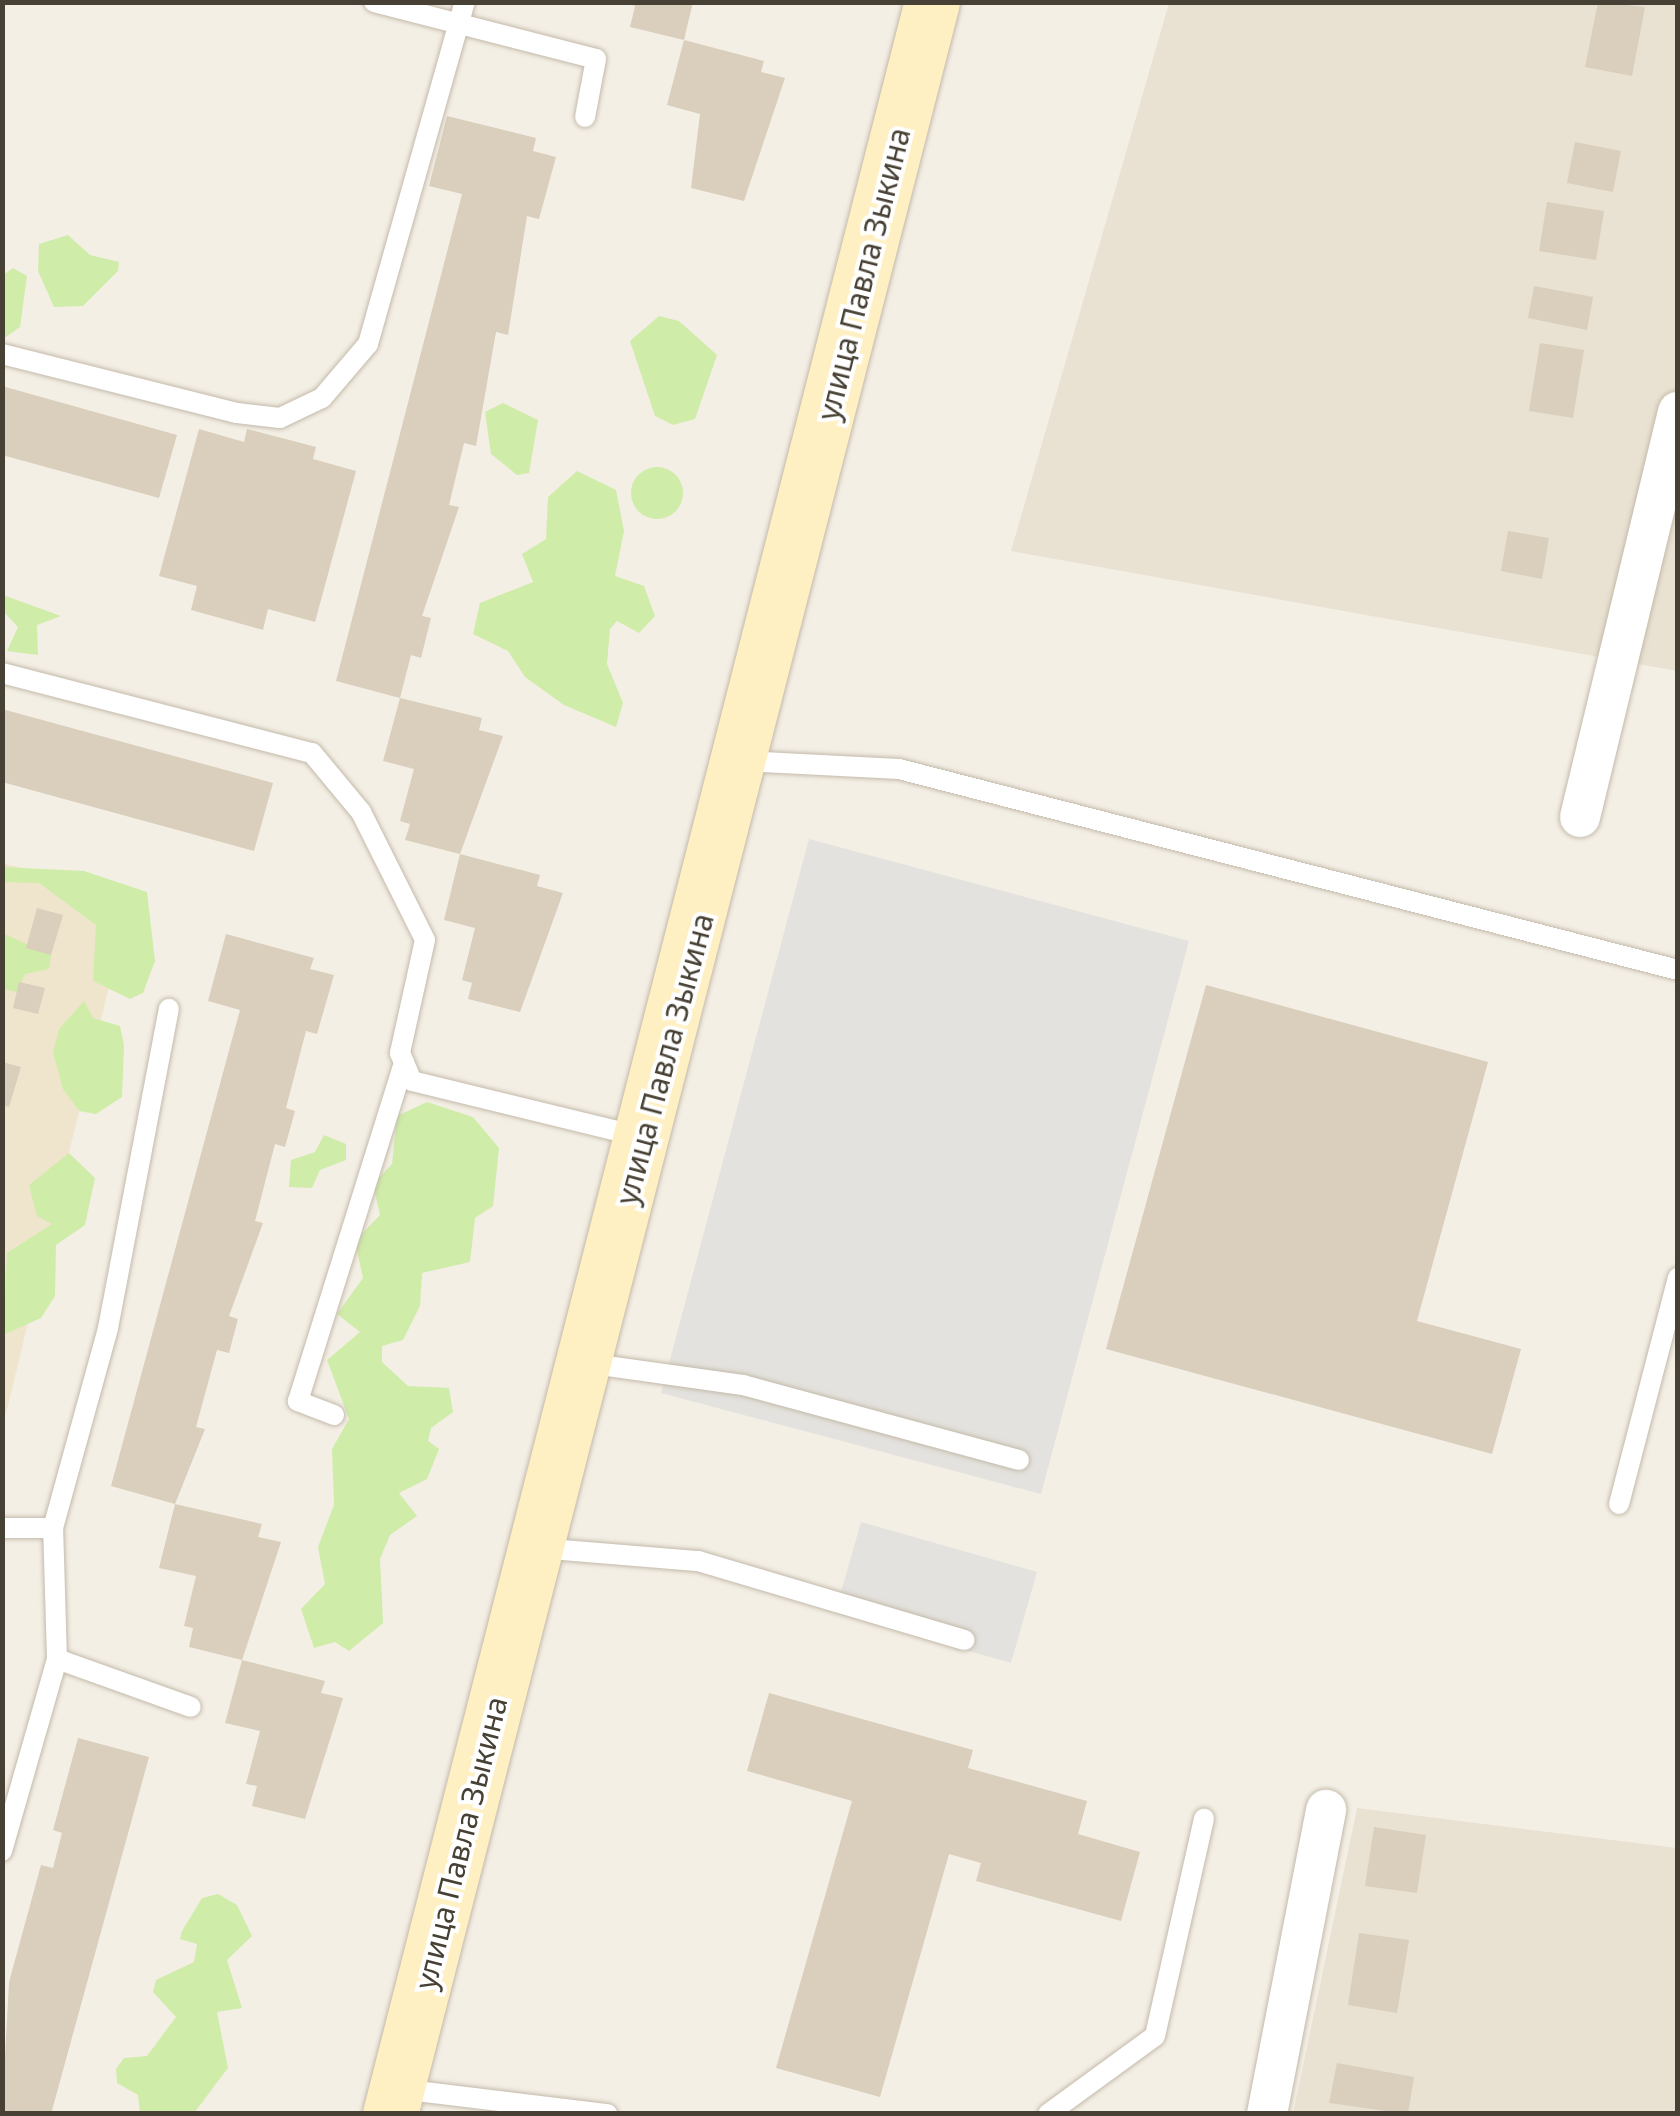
<!DOCTYPE html>
<html>
<head>
<meta charset="utf-8">
<style>
  body { margin:0 }
  #map { position:relative; width:1680px; height:2116px; overflow:hidden; background:#f4efe5; font-family:"Noto Sans",sans-serif }
  div>[style] { position:absolute }
  .residential>* { inset:0; background:#e9e2d2 }
  .education>* { inset:0; background:#efe5cd }
  .green>* { inset:0; background:#cfeca9 }
  .round { border-radius:50% }
  .parking>* { inset:0; background:#e4e2de }
  .building>* { inset:0; background:#dacebc }
  .roads { filter:drop-shadow(0 0 2px #c3baaa) drop-shadow(0 0 2px #c3baaa) }
  .service>* { height:20px; margin:-10px; padding:0 10px; transform-origin:10px; border-radius:10px; background:#fff }
  .minor>* { height:40px; margin:-20px; padding:0 20px; transform-origin:20px; border-radius:20px; background:#fff }
  .secondary>* { height:55px; margin:-27.5px; padding:0 27.5px; transform-origin:27.5px; border-radius:27.5px; background:#fff0c4 }
  span { translate:-50% -50%; white-space:nowrap; text-align:center; line-height:1.15; -webkit-text-stroke:8px #fff; paint-order:stroke }
  .street-label { font-size:30px; color:#474034 }
  .frame { position:absolute; inset:0; border:5px solid #474034; pointer-events:none }
</style>
</head>
<body>
<div id="map">
  <div class="residential">
    <i style="clip-path:polygon(1169px 3px,1677px 3px,1677px 671px,1011px 551px)"></i>
    <i style="clip-path:polygon(1357px 1808px,1677px 1848px,1677px 2113px,1293px 2114px)"></i>
  </div>
  <div class="education">
    <i style="clip-path:polygon(2px 863px,131px 896px,6px 1414px,2px 1413px)"></i>
  </div>
  <div class="green">
    <i style="clip-path:polygon(68px 235px,90px 255px,119px 262px,118px 271px,83px 306px,54px 307px,38px 271px,39px 244px)"></i>
    <i style="clip-path:polygon(13px 268px,27px 276px,20px 327px,3px 339px,3px 275px)"></i>
    <i style="clip-path:polygon(659px 316px,679px 321px,717px 355px,695px 419px,673px 425px,655px 416px,630px 341px)"></i>
    <i style="clip-path:polygon(503px 403px,538px 420px,529px 473px,517px 475px,491px 454px,485px 412px)"></i>
    <i class="round" style="left:631px;top:467px;width:52px;height:52px"></i>
    <i style="clip-path:polygon(577px 471px,616px 490px,624px 531px,615px 576px,644px 586px,655px 616px,639px 633px,617px 621px,610px 629px,607px 664px,623px 703px,616px 727px,564px 705px,525px 677px,508px 651px,473px 634px,480px 603px,533px 582px,522px 554px,546px 539px,548px 497px)"></i>
    <i style="clip-path:polygon(3px 595px,61px 616px,37px 625px,38px 655px,7px 651px,18px 627px,3px 611px)"></i>
    <i style="clip-path:polygon(3px 867px,84px 871px,147px 892px,155px 961px,143px 993px,130px 999px,93px 981px,96px 925px,39px 883px,3px 882px)"></i>
    <i style="clip-path:polygon(2px 933px,51px 955px,49px 969px,25px 974px,17px 992px,3px 989px)"></i>
    <i style="clip-path:polygon(84px 1001px,93px 1018px,120px 1026px,124px 1045px,122px 1097px,96px 1114px,79px 1111px,63px 1089px,53px 1053px,59px 1029px)"></i>
    <i style="clip-path:polygon(427px 1102px,473px 1117px,499px 1148px,493px 1206px,475px 1218px,470px 1262px,422px 1273px,420px 1306px,403px 1340px,382px 1346px,382px 1362px,408px 1386px,449px 1388px,453px 1412px,431px 1428px,428px 1441px,439px 1449px,427px 1479px,399px 1493px,417px 1516px,390px 1535px,380px 1559px,383px 1623px,349px 1651px,335px 1642px,314px 1648px,301px 1609px,325px 1584px,318px 1547px,334px 1505px,332px 1449px,349px 1419px,327px 1360px,360px 1332px,337px 1314px,363px 1278px,355px 1241px,380px 1215px,373px 1184px,392px 1164px,397px 1116px)"></i>
    <i style="clip-path:polygon(324px 1135px,346px 1144px,346px 1160px,320px 1170px,312px 1188px,289px 1187px,291px 1160px,315px 1152px)"></i>
    <i style="clip-path:polygon(69px 1153px,95px 1178px,85px 1225px,56px 1245px,55px 1296px,41px 1318px,3px 1335px,7px 1253px,52px 1224px,37px 1216px,29px 1185px)"></i>
    <i style="clip-path:polygon(218px 1894px,237px 1905px,252px 1936px,227px 1960px,242px 2008px,217px 2012px,228px 2068px,194px 2113px,140px 2113px,138px 2095px,117px 2083px,116px 2069px,124px 2058px,147px 2056px,176px 2017px,153px 1992px,156px 1980px,194px 1962px,197px 1944px,180px 1939px,182px 1931px,202px 1898px)"></i>
  </div>
  <div class="parking">
    <i style="clip-path:polygon(809px 839px,1189px 941px,1041px 1494px,661px 1393px)"></i>
    <i style="clip-path:polygon(861px 1522px,1037px 1572px,1011px 1663px,835px 1613px)"></i>
  </div>
  <div class="building">
    <i style="clip-path:polygon(626px 2px,693px 2px,684px 40px,630px 27px,635px 6px)"></i>
    <i style="clip-path:polygon(1598px 2px,1645px 7px,1632px 76px,1585px 67px)"></i>
    <i style="clip-path:polygon(684px 40px,764px 61px,761px 72px,785px 78px,744px 201px,691px 188px,700px 114px,667px 105px)"></i>
    <i style="clip-path:polygon(447px 116px,536px 138px,533px 151px,556px 157px,539px 219px,527px 216px,508px 335px,496px 332px,476px 446px,464px 443px,449px 505px,459px 507px,422px 616px,431px 618px,421px 658px,411px 655px,400px 698px,336px 681px,462px 194px,429px 186px)"></i>
    <i style="clip-path:polygon(1575px 142px,1621px 151px,1613px 192px,1567px 183px)"></i>
    <i style="clip-path:polygon(1547px 202px,1604px 211px,1596px 260px,1539px 251px)"></i>
    <i style="clip-path:polygon(1534px 286px,1593px 297px,1587px 330px,1528px 318px)"></i>
    <i style="clip-path:polygon(1540px 343px,1584px 350px,1573px 418px,1529px 411px)"></i>
    <i style="clip-path:polygon(2px 386px,177px 435px,159px 498px,2px 455px)"></i>
    <i style="clip-path:polygon(199px 429px,244px 442px,247px 429px,316px 447px,313px 459px,356px 471px,315px 622px,268px 609px,263px 630px,191px 610px,197px 586px,159px 576px)"></i>
    <i style="clip-path:polygon(1508px 531px,1549px 538px,1542px 579px,1501px 571px)"></i>
    <i style="clip-path:polygon(400px 698px,482px 718px,479px 730px,503px 736px,460px 854px,405px 840px,410px 824px,400px 821px,414px 769px,383px 761px)"></i>
    <i style="clip-path:polygon(2px 709px,273px 783px,254px 851px,2px 782px)"></i>
    <i style="clip-path:polygon(460px 854px,540px 875px,537px 886px,563px 893px,520px 1012px,468px 999px,472px 983px,462px 980px,475px 928px,444px 920px)"></i>
    <i style="clip-path:polygon(37px 908px,63px 915px,51px 955px,26px 948px)"></i>
    <i style="clip-path:polygon(226px 934px,314px 958px,310px 969px,334px 975px,317px 1034px,306px 1031px,286px 1108px,295px 1111px,285px 1147px,275px 1144px,255px 1221px,263px 1223px,229px 1316px,238px 1319px,229px 1353px,217px 1350px,196px 1427px,205px 1429px,175px 1504px,111px 1486px,240px 1010px,208px 1001px)"></i>
    <i style="clip-path:polygon(19px 982px,45px 988px,38px 1014px,13px 1008px)"></i>
    <i style="clip-path:polygon(1206px 985px,1488px 1062px,1417px 1321px,1521px 1349px,1492px 1454px,1106px 1349px)"></i>
    <i style="clip-path:polygon(2px 1062px,21px 1067px,9px 1107px,2px 1105px)"></i>
    <i style="clip-path:polygon(175px 1504px,262px 1524px,258px 1537px,281px 1542px,242px 1660px,325px 1681px,321px 1693px,343px 1698px,305px 1819px,252px 1806px,257px 1786px,246px 1784px,260px 1731px,225px 1723px,242px 1660px,189px 1647px,193px 1628px,184px 1626px,196px 1576px,159px 1568px)"></i>
    <i style="clip-path:polygon(769px 1693px,973px 1750px,968px 1768px,1087px 1801px,1078px 1834px,1140px 1852px,1121px 1921px,976px 1881px,981px 1863px,949px 1854px,880px 2097px,776px 2068px,852px 1801px,747px 1771px)"></i>
    <i style="clip-path:polygon(78px 1738px,149px 1757px,51px 2114px,2px 2114px,9px 1982px,41px 1865px,53px 1868px,62px 1833px,53px 1830px)"></i>
    <i style="clip-path:polygon(1374px 1827px,1426px 1835px,1417px 1893px,1365px 1886px)"></i>
    <i style="clip-path:polygon(1359px 1933px,1409px 1940px,1397px 2013px,1348px 2005px)"></i>
    <i style="clip-path:polygon(1337px 2063px,1414px 2077px,1408px 2114px,1329px 2103px)"></i>
  </div>
  <div class="roads">
    <div class="service">
      <i style="left:374px;top:2px;width:229px;rotate:14.4deg"></i>
      <i style="left:596px;top:59px;width:59px;rotate:100.7deg"></i>
      <i style="left:2px;top:354px;width:242px;rotate:14.1deg"></i>
      <i style="left:237px;top:413px;width:43px;rotate:6.6deg"></i>
      <i style="left:280px;top:418px;width:47px;rotate:-25.5deg"></i>
      <i style="left:322px;top:398px;width:71px;rotate:-49.6deg"></i>
      <i style="left:368px;top:344px;width:355px;rotate:-74.2deg"></i>
      <i style="left:2px;top:673px;width:320px;rotate:14.5deg"></i>
      <i style="left:312px;top:753px;width:77px;rotate:50.3deg"></i>
      <i style="left:361px;top:812px;width:143px;rotate:63.4deg"></i>
      <i style="left:425px;top:940px;width:116px;rotate:102.5deg"></i>
      <i style="left:400px;top:1053px;width:30px;rotate:67deg"></i>
      <i style="left:412px;top:1081px;width:233px;rotate:13.7deg"></i>
      <i style="left:743px;top:761px;width:156px;rotate:2.9deg"></i>
      <i style="left:899px;top:769px;width:805px;rotate:14.47deg"></i>
      <i style="left:586px;top:1363px;width:159px;rotate:8deg"></i>
      <i style="left:743px;top:1385px;width:286px;rotate:15.2deg"></i>
      <i style="left:334px;top:1415px;width:39px;rotate:-159deg"></i>
      <i style="left:298px;top:1401px;width:355px;rotate:-72.6deg"></i>
      <i style="left:1619px;top:1504px;width:234px;rotate:-75.4deg"></i>
      <i style="left:2px;top:1528px;width:51px"></i>
      <i style="left:539px;top:1548px;width:160px;rotate:4.7deg"></i>
      <i style="left:698px;top:1561px;width:278px;rotate:16.5deg"></i>
      <i style="left:57px;top:1659px;width:142px;rotate:19.7deg"></i>
      <i style="left:2px;top:1851px;width:200px;rotate:-74deg"></i>
      <i style="left:57px;top:1659px;width:131px;rotate:-91.7deg"></i>
      <i style="left:53px;top:1528px;width:207px;rotate:-74.6deg"></i>
      <i style="left:108px;top:1328px;width:325px;rotate:-79.2deg"></i>
      <i style="left:400px;top:2089px;width:209px;rotate:6.9deg"></i>
      <i style="left:1048px;top:2114px;width:132px;rotate:-36.1deg"></i>
      <i style="left:1155px;top:2036px;width:223px;rotate:-77.3deg"></i>
    </div>
    <div class="minor">
      <i style="left:1580px;top:817px;width:417px;rotate:-76.4deg"></i>
      <i style="left:1267px;top:2114px;width:310px;rotate:-79deg"></i>
    </div>
    <div class="secondary">
      <i style="left:390px;top:2114px;width:2180px;rotate:-75.61deg"></i>
    </div>
  </div>
  <div class="street-label">
    <span style="left:864px;top:274px;rotate:-76deg">улица Павла Зыкина</span>
    <span style="left:665px;top:1059px;rotate:-75deg">улица Павла Зыкина</span>
    <span style="left:461px;top:1843px;rotate:-76deg">улица Павла Зыкина</span>
  </div>
  <div class="frame"></div>
</div>
</body>
</html>
